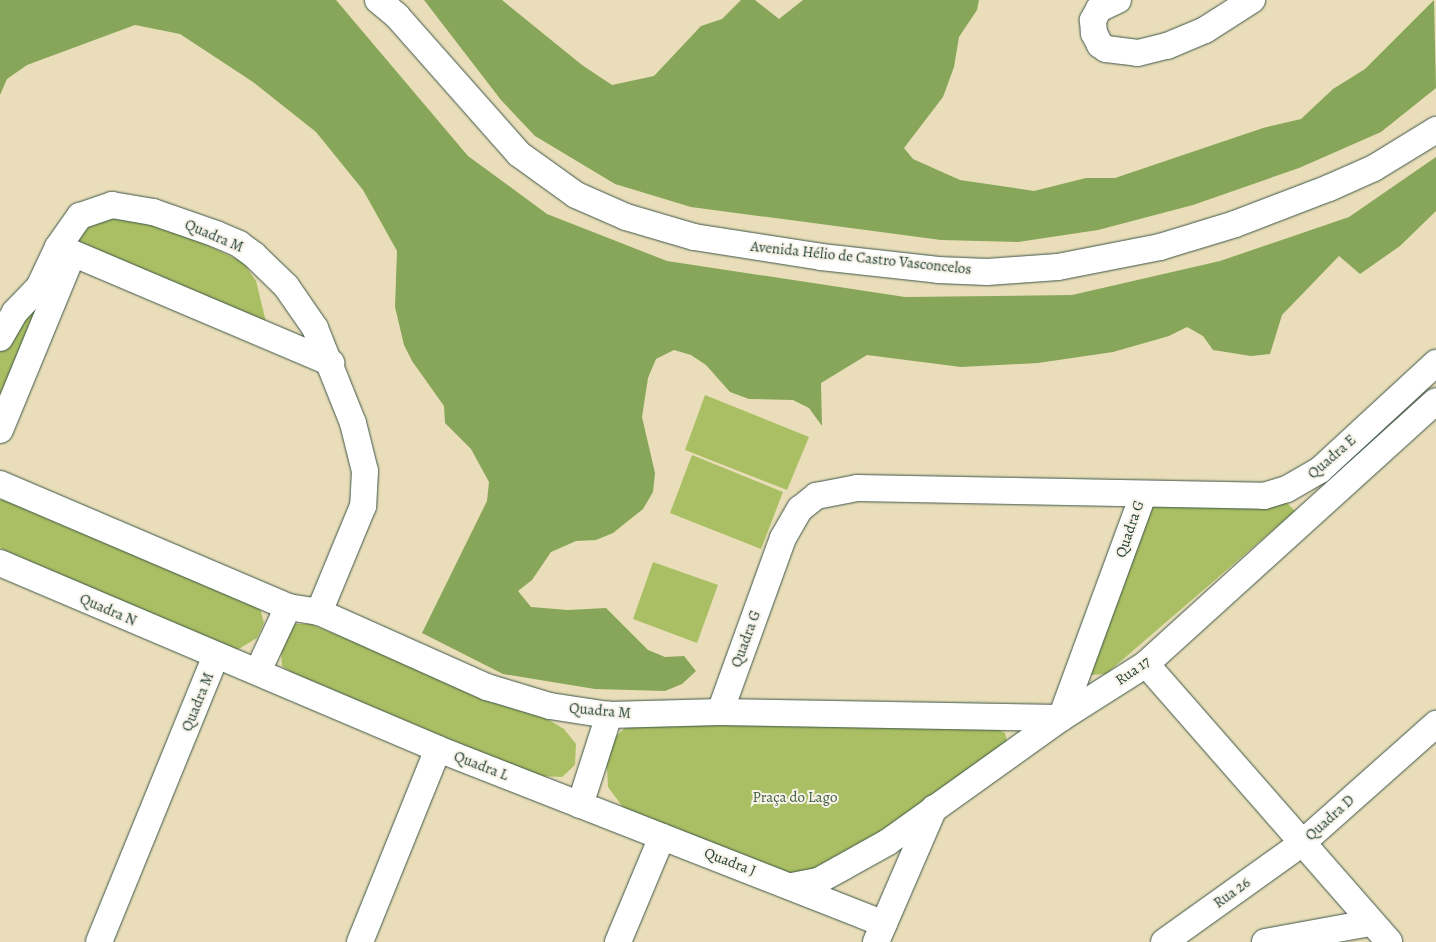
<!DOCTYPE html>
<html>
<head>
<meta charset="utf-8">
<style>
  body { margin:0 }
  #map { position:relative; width:1436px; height:942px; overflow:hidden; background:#e9deb9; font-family:Alegreya,serif }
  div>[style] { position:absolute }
  .green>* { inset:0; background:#aabf63 }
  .forest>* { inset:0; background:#87a659 }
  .roads { filter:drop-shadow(0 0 1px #3d5548) drop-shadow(0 0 1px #3d5548) }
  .minor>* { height:26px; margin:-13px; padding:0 13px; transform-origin:13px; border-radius:13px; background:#fff }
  span { translate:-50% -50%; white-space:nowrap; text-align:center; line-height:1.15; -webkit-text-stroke:4px #f7f3e8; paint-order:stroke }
  .street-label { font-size:15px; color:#1f3d34 }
  .park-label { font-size:15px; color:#425e40 }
</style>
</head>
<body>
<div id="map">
  <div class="green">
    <i style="clip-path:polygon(118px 214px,159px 223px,243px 262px,256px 281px,268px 330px,71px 243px,76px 232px)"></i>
    <i style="clip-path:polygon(22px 310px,36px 310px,0 414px,0 347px)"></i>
    <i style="clip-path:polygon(705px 395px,809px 437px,787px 490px,685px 450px)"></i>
    <i style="clip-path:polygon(692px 455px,783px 492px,761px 549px,670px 513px)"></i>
    <i style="clip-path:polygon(11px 499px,260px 608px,264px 623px,257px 638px,237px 650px,226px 647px,0 548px,0 500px)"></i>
    <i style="clip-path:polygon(1287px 503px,1295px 511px,1106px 674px,1091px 675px,1089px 662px,1154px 504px)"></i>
    <i style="clip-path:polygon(653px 562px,718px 585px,697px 643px,633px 619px)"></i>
    <i style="clip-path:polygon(295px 624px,310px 624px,549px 720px,564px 729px,576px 744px,575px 765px,562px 777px,537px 776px,293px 673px,282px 666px,281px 650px,284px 634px)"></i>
    <i style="clip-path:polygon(631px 722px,993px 727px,1005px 733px,1007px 741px,872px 840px,797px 878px,628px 814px,608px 787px,606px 746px)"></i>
  </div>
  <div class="forest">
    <i style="clip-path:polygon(0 0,336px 0,468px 156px,547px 214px,667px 261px,905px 297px,1072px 295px,1220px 261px,1349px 217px,1436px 157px,1436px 211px,1400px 246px,1360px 274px,1339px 256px,1282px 315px,1270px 354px,1251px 356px,1213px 350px,1203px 336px,1187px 327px,1169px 336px,1113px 352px,1038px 363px,961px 367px,867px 355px,821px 383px,822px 426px,809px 408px,793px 400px,749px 399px,730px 392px,706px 365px,691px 355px,674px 350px,656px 359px,648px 378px,642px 417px,655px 473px,653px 492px,643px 509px,613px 533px,596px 540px,576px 541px,551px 552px,532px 580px,518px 591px,531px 607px,568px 610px,606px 608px,648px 650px,665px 657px,684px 656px,696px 671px,682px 684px,665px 691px,595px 689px,503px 674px,422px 633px,487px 501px,489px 482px,471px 449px,445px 423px,444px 406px,412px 361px,404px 345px,395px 307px,397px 251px,363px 190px,316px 132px,253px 82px,180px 34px,135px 25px,27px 65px,7px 79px,0 95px)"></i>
    <i style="clip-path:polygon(424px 0,502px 0,582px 65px,612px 85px,654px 76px,701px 26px,722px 19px,741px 0,755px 0,779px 19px,803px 0,979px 0,977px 10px,959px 37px,954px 67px,943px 97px,904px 148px,913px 159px,960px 180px,1034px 191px,1086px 178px,1115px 178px,1263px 128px,1301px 119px,1333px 89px,1365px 69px,1434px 0,1436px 88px,1381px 132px,1299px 168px,1193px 205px,1098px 230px,1018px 242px,941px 240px,691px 207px,615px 184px,535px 136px,501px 100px)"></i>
  </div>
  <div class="roads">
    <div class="minor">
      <i style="left:378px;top:0;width:25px;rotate:40deg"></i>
      <i style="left:397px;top:16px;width:184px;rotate:48.5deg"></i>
      <i style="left:519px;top:154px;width:70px;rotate:35.7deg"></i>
      <i style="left:576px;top:195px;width:55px;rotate:23.7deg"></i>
      <i style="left:626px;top:217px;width:71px;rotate:16.4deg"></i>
      <i style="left:694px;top:237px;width:129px;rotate:8.9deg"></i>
      <i style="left:821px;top:257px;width:118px;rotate:6.3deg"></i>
      <i style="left:938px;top:270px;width:49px;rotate:2.3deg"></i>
      <i style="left:987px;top:272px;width:71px;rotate:-4deg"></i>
      <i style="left:1058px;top:267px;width:104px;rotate:-11.1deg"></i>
      <i style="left:1160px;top:247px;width:78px;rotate:-17deg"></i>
      <i style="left:1235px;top:224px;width:101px;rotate:-21deg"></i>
      <i style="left:1329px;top:188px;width:49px;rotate:-24deg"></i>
      <i style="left:1374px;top:168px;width:73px;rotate:-31.5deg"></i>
      <i style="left:1118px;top:0;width:21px;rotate:155deg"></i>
      <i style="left:1099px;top:9px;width:13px;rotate:119deg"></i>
      <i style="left:1093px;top:20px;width:13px;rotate:86deg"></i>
      <i style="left:1094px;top:33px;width:13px;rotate:63deg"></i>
      <i style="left:1100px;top:45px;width:7px;rotate:34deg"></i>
      <i style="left:1106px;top:49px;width:32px;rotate:7deg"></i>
      <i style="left:1138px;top:53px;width:30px;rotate:-14deg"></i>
      <i style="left:1167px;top:46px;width:41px;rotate:-22.8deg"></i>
      <i style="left:1205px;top:30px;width:56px;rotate:-32.6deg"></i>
      <i style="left:58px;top:247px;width:297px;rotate:23deg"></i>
      <i style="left:0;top:338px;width:30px;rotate:-60deg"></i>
      <i style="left:15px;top:312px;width:35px;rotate:-46deg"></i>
      <i style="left:39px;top:287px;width:44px;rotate:-64.6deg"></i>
      <i style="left:58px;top:247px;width:38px;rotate:-55deg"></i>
      <i style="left:80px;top:216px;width:34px;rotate:-19deg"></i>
      <i style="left:112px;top:205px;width:42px;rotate:9.7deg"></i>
      <i style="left:153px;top:212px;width:67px;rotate:19.2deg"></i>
      <i style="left:216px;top:234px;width:25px;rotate:23deg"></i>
      <i style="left:239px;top:244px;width:19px;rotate:36deg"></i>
      <i style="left:254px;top:255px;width:45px;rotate:44.1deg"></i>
      <i style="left:286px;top:286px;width:51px;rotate:55.4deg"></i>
      <i style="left:315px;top:328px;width:102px;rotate:68.2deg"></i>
      <i style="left:353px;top:423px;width:49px;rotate:76deg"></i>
      <i style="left:365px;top:471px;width:35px;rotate:93deg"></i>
      <i style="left:363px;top:506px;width:115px;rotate:112.5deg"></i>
      <i style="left:0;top:430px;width:189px;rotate:-67.6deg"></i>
      <i style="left:0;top:484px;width:313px;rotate:23.1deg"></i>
      <i style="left:288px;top:607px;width:31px;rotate:9deg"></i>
      <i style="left:319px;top:612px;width:184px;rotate:24.1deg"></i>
      <i style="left:487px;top:687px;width:66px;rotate:16.8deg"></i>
      <i style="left:550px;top:706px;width:60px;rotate:8.7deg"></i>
      <i style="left:609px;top:715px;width:111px;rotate:-1.5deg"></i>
      <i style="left:720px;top:712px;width:341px;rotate:1deg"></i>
      <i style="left:1061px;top:718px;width:238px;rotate:-69.8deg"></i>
      <i style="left:0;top:563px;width:476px;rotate:23deg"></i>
      <i style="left:438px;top:749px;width:479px;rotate:21.4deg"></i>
      <i style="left:1146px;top:664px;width:369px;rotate:48.8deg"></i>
      <i style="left:258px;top:671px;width:71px;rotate:-64.9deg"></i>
      <i style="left:720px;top:712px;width:185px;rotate:-70.1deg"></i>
      <i style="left:783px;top:538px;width:34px;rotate:-60deg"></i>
      <i style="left:800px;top:509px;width:21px;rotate:-39deg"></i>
      <i style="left:816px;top:496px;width:42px;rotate:-11deg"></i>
      <i style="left:857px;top:488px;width:407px;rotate:1.1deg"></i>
      <i style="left:1264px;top:496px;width:24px;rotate:-17deg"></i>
      <i style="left:1287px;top:489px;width:38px;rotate:-30deg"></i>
      <i style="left:1320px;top:470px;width:158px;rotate:-42.7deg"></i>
      <i style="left:580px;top:805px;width:95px;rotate:-72.1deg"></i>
      <i style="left:792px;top:886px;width:26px;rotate:-11deg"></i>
      <i style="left:818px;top:881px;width:80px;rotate:-29.1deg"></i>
      <i style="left:888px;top:842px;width:213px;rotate:-35.6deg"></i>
      <i style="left:1061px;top:718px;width:101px;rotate:-32.4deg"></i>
      <i style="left:1146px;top:664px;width:391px;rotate:-42.2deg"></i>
      <i style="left:99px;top:942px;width:309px;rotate:-67.8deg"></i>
      <i style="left:360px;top:942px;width:208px;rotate:-68deg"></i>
      <i style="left:618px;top:942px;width:114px;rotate:-67.3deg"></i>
      <i style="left:876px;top:942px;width:146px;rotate:-66.6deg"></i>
      <i style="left:1164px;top:942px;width:168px;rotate:-35.6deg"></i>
      <i style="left:1301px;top:844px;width:181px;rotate:-41.6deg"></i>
      <i style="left:1265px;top:942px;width:107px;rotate:-10.3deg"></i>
    </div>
  </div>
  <div class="street-label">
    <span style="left:214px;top:236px;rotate:23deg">Quadra M</span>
    <span style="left:861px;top:258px;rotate:6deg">Avenida Hélio de Castro Vasconcelos</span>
    <span style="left:1332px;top:457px;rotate:-41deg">Quadra E</span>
    <span style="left:1130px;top:529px;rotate:-71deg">Quadra G</span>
    <span style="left:108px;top:610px;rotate:23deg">Quadra N</span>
    <span style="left:746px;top:639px;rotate:-70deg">Quadra G</span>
    <span style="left:1133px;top:671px;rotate:-35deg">Rua 17</span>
    <span style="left:198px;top:702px;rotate:-68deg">Quadra M</span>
    <span style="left:600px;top:711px;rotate:5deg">Quadra M</span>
    <span style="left:481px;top:766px;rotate:21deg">Quadra L</span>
    <span style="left:1330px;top:818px;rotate:-42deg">Quadra D</span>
    <span style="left:730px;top:862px;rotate:21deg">Quadra J</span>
    <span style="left:1232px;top:893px;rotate:-36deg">Rua 26</span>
  </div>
  <div class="park-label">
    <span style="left:795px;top:798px">Praça do Lago</span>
  </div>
</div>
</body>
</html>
